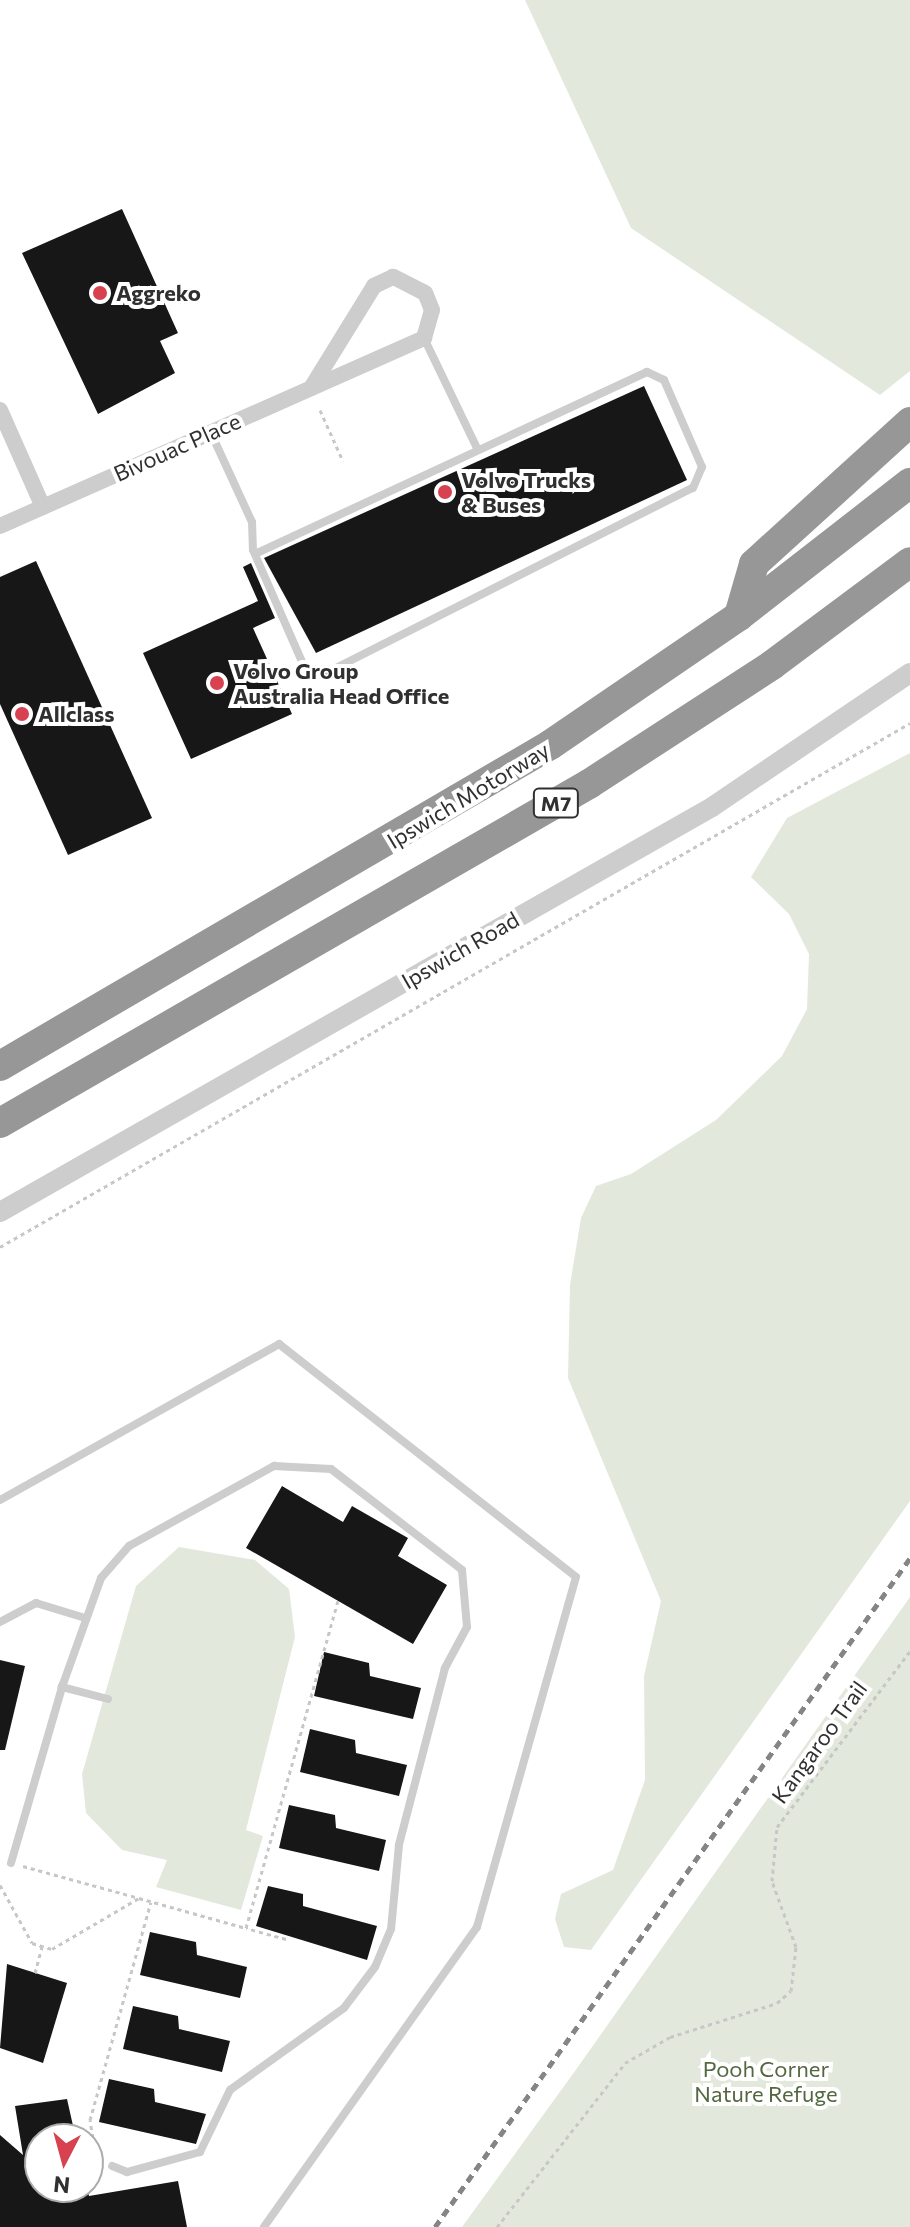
<!DOCTYPE html>
<html>
<head>
<meta charset="utf-8">
<style>
  body { margin:0 }
  #map { position:relative; width:910px; height:2227px; overflow:hidden; background:#fff; font-family:Commissioner,sans-serif }
  div>[style] { position:absolute }
  .green>* { inset:0; background:#e3e8dc }
  .building>* { inset:0; background:#171717 }
  .path>* { height:3px; margin-top:-1.5px; transform-origin:0; background:repeating-linear-gradient(90deg,#c7c7c7 0 4px,transparent 0 8px) }
  .service>* { height:8px; margin:-4px; padding:0 4px; transform-origin:4px; border-radius:4px; background:#cdcdcd }
  .minor>* { height:16px; margin:-8px; padding:0 8px; transform-origin:8px; border-radius:8px; background:#cdcdcd }
  .tertiary>* { height:20px; margin:-10px; padding:0 10px; transform-origin:10px; border-radius:10px; background:#cdcdcd }
  .motorway>* { height:30px; margin:-15px; padding:0 15px; transform-origin:15px; border-radius:15px; background:#979797 }
  .rail>* { height:5px; margin-top:-2.5px; transform-origin:0; background:repeating-linear-gradient(90deg,#858585 0 8px,transparent 0 14px) }
  .dots>* { width:22px; height:22px; translate:-50% -50%; box-sizing:border-box; border:4px solid #fff; border-radius:50% }
  span { translate:-50% -50%; white-space:nowrap; text-align:center; line-height:1.15; -webkit-text-stroke:8px #fff; paint-order:stroke }
  .shield-label span { padding:2px 6px; background:#fff; border:2px solid; border-radius:6px; -webkit-text-stroke-width:0 }
  .shield-label { font-size:20px; color:#303030; font-weight:700 }
  .poi-label { font-size:22px; color:#303030; font-weight:700 }
  .left { translate:0 -50%; text-align:left }
  .street-label { font-size:22px; color:#303030 }
  .park-label { font-size:22px; color:#546840 }
  .north { position:absolute; left:24px; top:2123px; width:80px; height:80px; box-sizing:border-box; background:#fff; border:2px solid #acacac; border-radius:50%; rotate:186deg; font-size:22px; font-weight:700; line-height:32px; text-align:center; color:#303030 }
  .north::after { content:''; display:block; margin:auto; width:28px; height:36px; background:#d74150; clip-path:polygon(50% 0,100% 100%,50% 72%,0 100%) }
</style>
</head>
<body>
<div id="map">
  <div class="green">
    <i style="clip-path:polygon(525px 0,910px 0,910px 371px,880px 395px,631px 228px)"></i>
    <i style="clip-path:polygon(910px 753px,910px 1501px,591px 1950px,564px 1947px,555px 1919px,561px 1894px,613px 1870px,645px 1780px,644px 1676px,661px 1601px,568px 1378px,570px 1285px,581px 1218px,596px 1186px,631px 1174px,716px 1120px,782px 1056px,807px 1009px,809px 954px,789px 914px,751px 877px,787px 818px)"></i>
    <i style="clip-path:polygon(179px 1547px,255px 1560px,289px 1589px,295px 1637px,246px 1830px,263px 1836px,241px 1910px,156px 1887px,167px 1860px,122px 1850px,86px 1813px,82px 1774px,136px 1586px)"></i>
    <i style="clip-path:polygon(910px 1597px,910px 2227px,462px 2227px,575px 2071px)"></i>
  </div>
  <div class="building">
    <i style="clip-path:polygon(122px 209px,178px 333px,160px 341px,175px 373px,98px 414px,22px 253px)"></i>
    <i style="clip-path:polygon(644px 386px,687px 480px,316px 653px,264px 558px)"></i>
    <i style="clip-path:polygon(36px 561px,152px 818px,68px 855px,0 704px,0 577px)"></i>
    <i style="clip-path:polygon(251px 563px,275px 618px,253px 628px,292px 714px,191px 759px,143px 653px,258px 601px,243px 567px)"></i>
    <i style="clip-path:polygon(282px 1486px,343px 1522px,352px 1506px,408px 1538px,398px 1556px,447px 1585px,413px 1644px,246px 1548px)"></i>
    <i style="clip-path:polygon(324px 1652px,369px 1663px,370px 1676px,421px 1688px,413px 1719px,314px 1696px)"></i>
    <i style="clip-path:polygon(0 1660px,25px 1666px,5px 1750px,0 1750px)"></i>
    <i style="clip-path:polygon(310px 1729px,355px 1740px,356px 1753px,407px 1765px,399px 1796px,300px 1772px)"></i>
    <i style="clip-path:polygon(289px 1805px,335px 1815px,336px 1828px,386px 1840px,379px 1871px,279px 1848px)"></i>
    <i style="clip-path:polygon(268px 1886px,303px 1894px,303px 1906px,377px 1926px,367px 1960px,256px 1926px)"></i>
    <i style="clip-path:polygon(150px 1932px,196px 1942px,197px 1955px,247px 1967px,240px 1998px,140px 1975px)"></i>
    <i style="clip-path:polygon(7px 1964px,67px 1983px,43px 2063px,0 2048px)"></i>
    <i style="clip-path:polygon(133px 2006px,178px 2016px,179px 2029px,230px 2041px,222px 2072px,123px 2049px)"></i>
    <i style="clip-path:polygon(109px 2079px,154px 2089px,155px 2102px,206px 2114px,196px 2144px,99px 2122px)"></i>
    <i style="clip-path:polygon(67px 2099px,76px 2139px,40px 2139px,40px 2187px,87px 2187px,89px 2196px,178px 2181px,187px 2227px,0 2227px,0 2135px,23px 2155px,15px 2106px)"></i>
  </div>
  <div class="path">
    <i style="left:320px;top:410px;width:56px;rotate:65.7deg"></i>
    <i style="left:0;top:1247px;width:1050px;rotate:-29.93deg"></i>
    <i style="left:23px;top:1866px;width:120px;rotate:15.4deg"></i>
    <i style="left:0;top:1885px;width:66px;rotate:61.1deg"></i>
    <i style="left:32px;top:1943px;width:21px;rotate:17deg"></i>
    <i style="left:52px;top:1949px;width:101px;rotate:-30.4deg"></i>
    <i style="left:139px;top:1898px;width:111px;rotate:15.7deg"></i>
    <i style="left:286px;top:1939px;width:41px;rotate:-164.6deg"></i>
    <i style="left:246px;top:1928px;width:340px;rotate:-74.3deg"></i>
    <i style="left:35px;top:1973px;width:28px;rotate:-75deg"></i>
    <i style="left:88px;top:2185px;width:19px;rotate:-58deg"></i>
    <i style="left:98px;top:2169px;width:50px;rotate:-99.3deg"></i>
    <i style="left:90px;top:2120px;width:226px;rotate:-74.4deg"></i>
    <i style="left:497px;top:2227px;width:208px;rotate:-52deg"></i>
    <i style="left:625px;top:2063px;width:52px;rotate:-30deg"></i>
    <i style="left:670px;top:2037px;width:112px;rotate:-17.6deg"></i>
    <i style="left:777px;top:2003px;width:18px;rotate:-41deg"></i>
    <i style="left:791px;top:1991px;width:44px;rotate:-83.5deg"></i>
    <i style="left:796px;top:1947px;width:70px;rotate:-110deg"></i>
    <i style="left:772px;top:1881px;width:54px;rotate:-84.7deg"></i>
    <i style="left:777px;top:1827px;width:221px;rotate:-52.9deg"></i>
  </div>
  <div class="service">
    <i style="left:424px;top:338px;width:124px;rotate:64.3deg"></i>
    <i style="left:211px;top:433px;width:98px;rotate:65.3deg"></i>
    <i style="left:252px;top:522px;width:28px;rotate:88deg"></i>
    <i style="left:253px;top:550px;width:124px;rotate:66.3deg"></i>
    <i style="left:303px;top:664px;width:22px;rotate:30deg"></i>
    <i style="left:322px;top:675px;width:415px;rotate:-26.8deg"></i>
    <i style="left:693px;top:488px;width:23px;rotate:-67deg"></i>
    <i style="left:702px;top:467px;width:95px;rotate:-113.6deg"></i>
    <i style="left:664px;top:380px;width:19px;rotate:-155deg"></i>
    <i style="left:647px;top:372px;width:432px;rotate:155.1deg"></i>
    <i style="left:0;top:1500px;width:320px;rotate:-29.2deg"></i>
    <i style="left:279px;top:1344px;width:377px;rotate:38.1deg"></i>
    <i style="left:576px;top:1577px;width:364px;rotate:105.8deg"></i>
    <i style="left:477px;top:1927px;width:368px;rotate:125.4deg"></i>
    <i style="left:0;top:1622px;width:41px;rotate:-27.8deg"></i>
    <i style="left:36px;top:1603px;width:48px;rotate:16.9deg"></i>
    <i style="left:108px;top:1699px;width:48px;rotate:-165.4deg"></i>
    <i style="left:62px;top:1687px;width:116px;rotate:-70.3deg"></i>
    <i style="left:101px;top:1578px;width:43px;rotate:-48.8deg"></i>
    <i style="left:129px;top:1546px;width:166px;rotate:-28.9deg"></i>
    <i style="left:274px;top:1466px;width:57px;rotate:3deg"></i>
    <i style="left:331px;top:1469px;width:165px;rotate:37.6deg"></i>
    <i style="left:462px;top:1570px;width:57px;rotate:85deg"></i>
    <i style="left:467px;top:1627px;width:47px;rotate:118.2deg"></i>
    <i style="left:445px;top:1668px;width:183px;rotate:104.6deg"></i>
    <i style="left:399px;top:1845px;width:84px;rotate:95.4deg"></i>
    <i style="left:391px;top:1929px;width:41px;rotate:112.8deg"></i>
    <i style="left:375px;top:1967px;width:51px;rotate:127.1deg"></i>
    <i style="left:344px;top:2008px;width:140px;rotate:144.3deg"></i>
    <i style="left:230px;top:2090px;width:69px;rotate:115.8deg"></i>
    <i style="left:200px;top:2152px;width:76px;rotate:164.7deg"></i>
    <i style="left:127px;top:2172px;width:16px;rotate:-158deg"></i>
    <i style="left:11px;top:1863px;width:186px;rotate:-73.8deg"></i>
  </div>
  <div class="minor">
    <i style="left:0;top:410px;width:106px;rotate:66.1deg"></i>
    <i style="left:0;top:526px;width:464px;rotate:-23.9deg"></i>
    <i style="left:424px;top:338px;width:29px;rotate:-74deg"></i>
    <i style="left:432px;top:310px;width:18px;rotate:-112deg"></i>
    <i style="left:425px;top:293px;width:36px;rotate:-153deg"></i>
    <i style="left:393px;top:277px;width:21px;rotate:155deg"></i>
    <i style="left:374px;top:286px;width:120px;rotate:121.7deg"></i>
  </div>
  <div class="tertiary">
    <i style="left:0;top:1212px;width:819px;rotate:-29.63deg"></i>
    <i style="left:712px;top:807px;width:239px;rotate:-34.1deg"></i>
  </div>
  <div class="motorway">
    <i style="left:739px;top:616px;width:54px;rotate:-73.9deg"></i>
    <i style="left:754px;top:564px;width:211px;rotate:-42.3deg"></i>
    <i style="left:0;top:1066px;width:637px;rotate:-30.27deg"></i>
    <i style="left:550px;top:745px;width:229px;rotate:-34.3deg"></i>
    <i style="left:739px;top:616px;width:217px;rotate:-37.9deg"></i>
    <i style="left:0;top:1123px;width:680px;rotate:-29.92deg"></i>
    <i style="left:589px;top:784px;width:218px;rotate:-33deg"></i>
    <i style="left:772px;top:665px;width:172px;rotate:-36.7deg"></i>
  </div>
  <div class="rail">
    <i style="left:435px;top:2227px;width:820px;rotate:-54.62deg"></i>
  </div>
  <div class="dots">
    <i style="left:100px;top:293px;background:#d74150"></i>
    <i style="left:445px;top:492px;background:#d74150"></i>
    <i style="left:217px;top:683px;background:#d74150"></i>
    <i style="left:22px;top:714px;background:#d74150"></i>
  </div>
  <div class="shield-label">
    <span style="left:556px;top:803px">M7</span>
  </div>
  <div class="poi-label">
    <span class="left" style="left:116px;top:293px">Aggreko</span>
    <span class="left" style="left:461px;top:492px">Volvo Trucks<br>&amp; Buses</span>
    <span class="left" style="left:233px;top:683px">Volvo Group<br>Australia Head Office</span>
    <span class="left" style="left:38px;top:714px">Allclass</span>
  </div>
  <div class="street-label">
    <span style="left:177px;top:447px;rotate:-24deg">Bivouac Place</span>
    <span style="left:468px;top:795px;rotate:-31deg">Ipswich Motorway</span>
    <span style="left:460px;top:950px;rotate:-30deg">Ipswich Road</span>
    <span style="left:819px;top:1742px;rotate:-54deg">Kangaroo Trail</span>
  </div>
  <div class="park-label">
    <span style="left:766px;top:2081px">Pooh Corner<br>Nature Refuge</span>
  </div>
  <div class="north">N</div>
</div>
</body>
</html>
